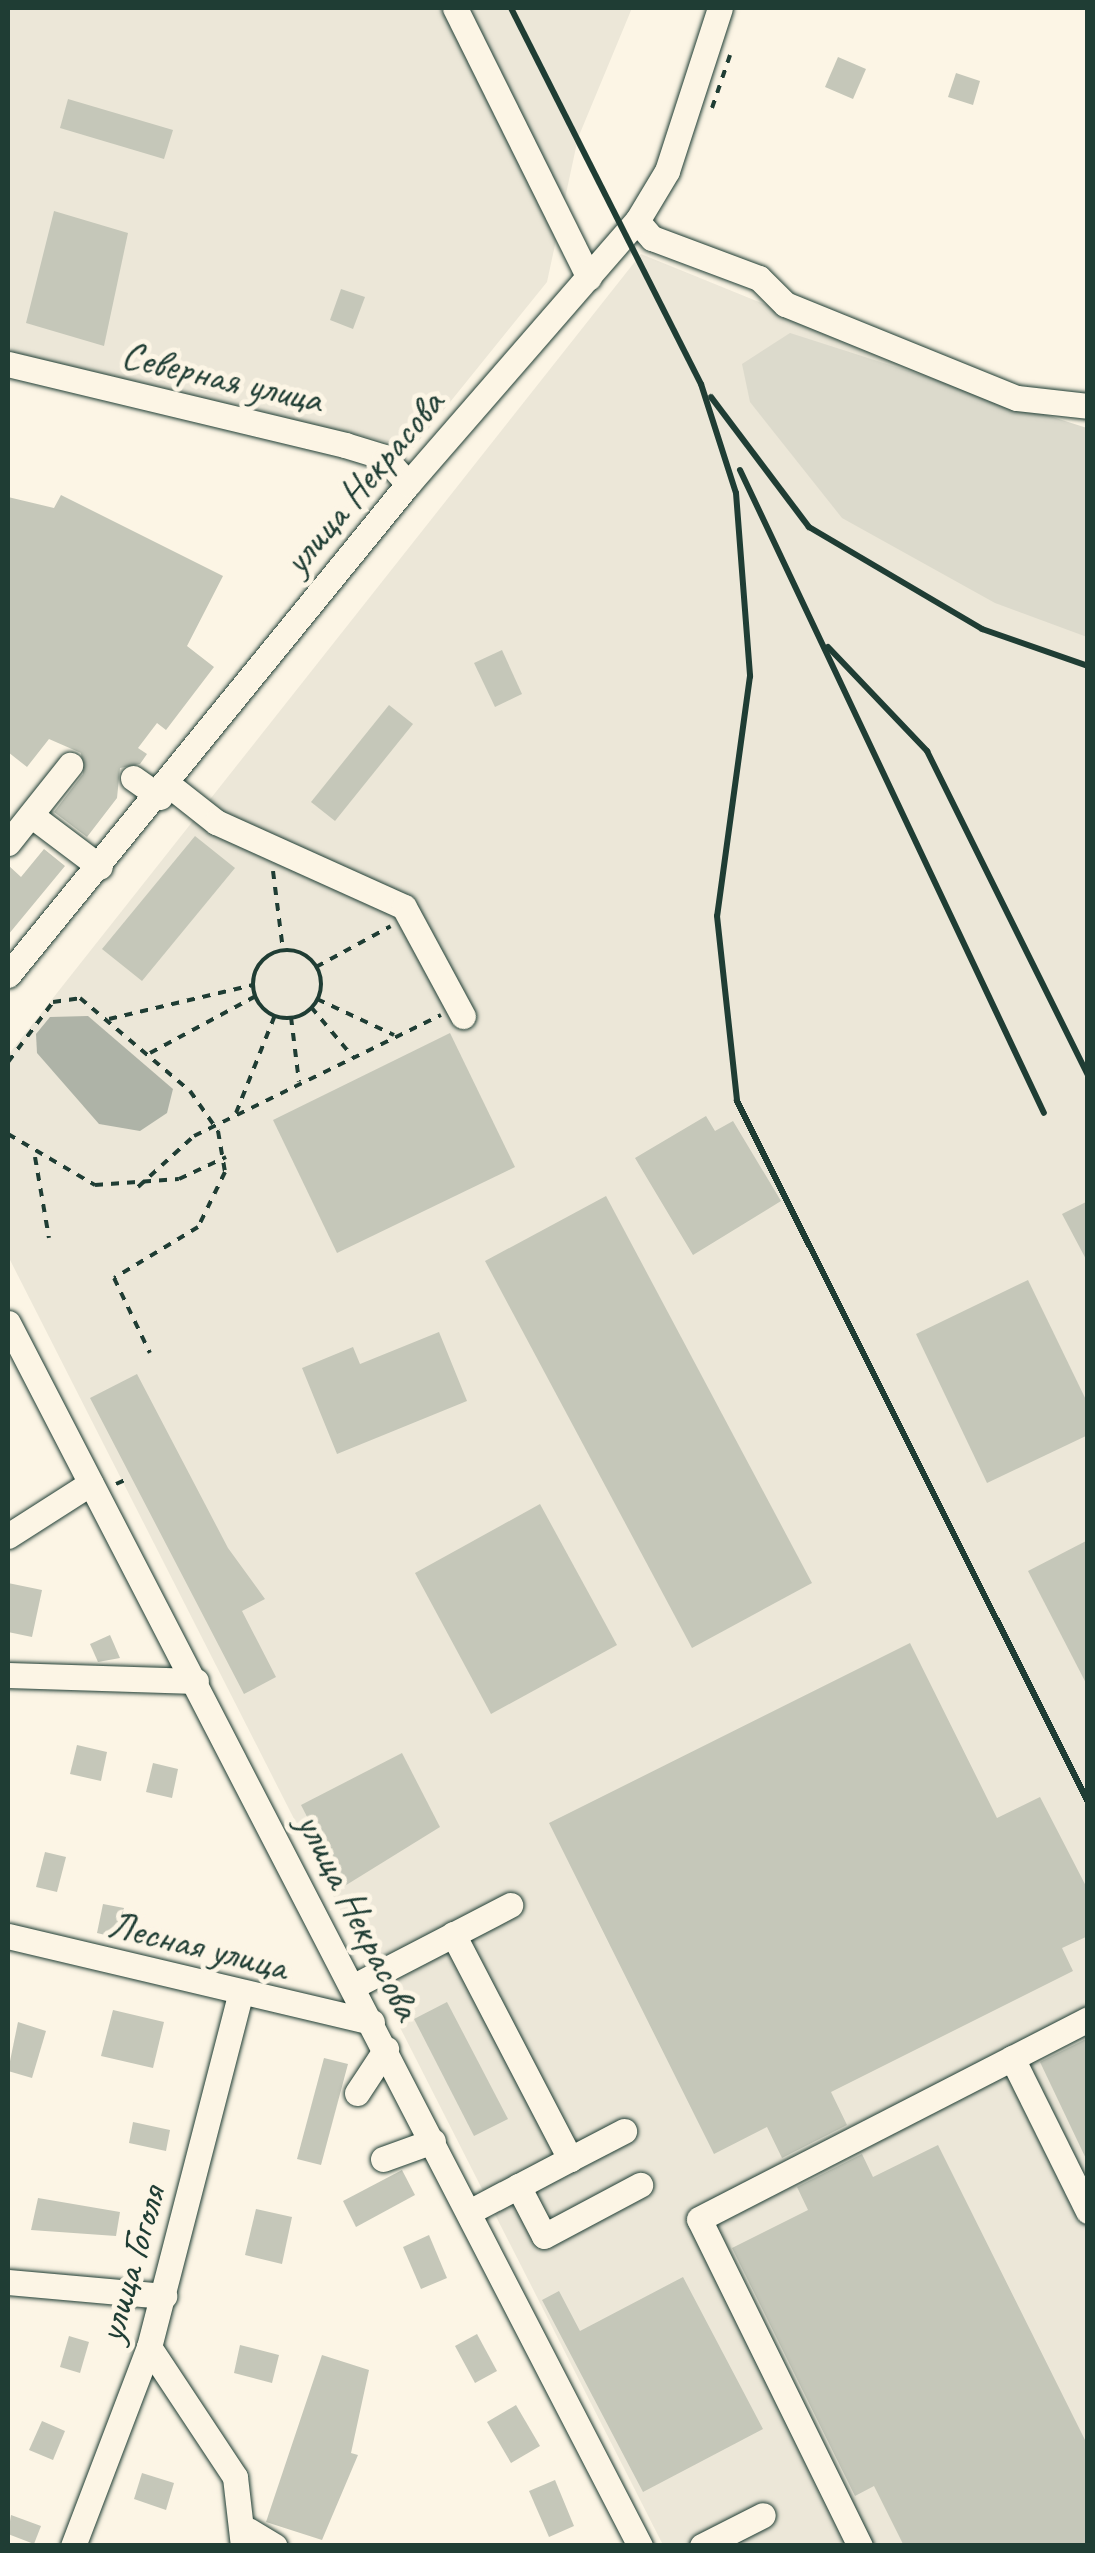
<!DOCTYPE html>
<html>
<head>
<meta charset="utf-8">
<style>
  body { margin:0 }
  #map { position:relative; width:1095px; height:2553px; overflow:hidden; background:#fcf5e5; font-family:Caveat,sans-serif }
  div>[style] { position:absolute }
  .built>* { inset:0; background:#ece7d8 }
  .green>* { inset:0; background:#dcdacc }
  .water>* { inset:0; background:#aeb3a7 }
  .building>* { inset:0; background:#c5c7b9 }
  .path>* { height:4px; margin-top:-2px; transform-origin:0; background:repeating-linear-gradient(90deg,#1f3d34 0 8px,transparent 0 16px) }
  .path>.ring { margin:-2px; padding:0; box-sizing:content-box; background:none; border:4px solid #1f3d34; border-radius:50% }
  .roads { filter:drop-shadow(0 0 2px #1f3d34) drop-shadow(0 0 2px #1f3d34) }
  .minor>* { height:25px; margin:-12.5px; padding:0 12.5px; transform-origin:12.5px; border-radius:12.5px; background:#fcf5e5 }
  .rail>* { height:6px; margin:-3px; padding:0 3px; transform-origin:3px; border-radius:3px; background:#1f3d34 }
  span { translate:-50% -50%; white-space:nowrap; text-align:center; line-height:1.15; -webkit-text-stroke:10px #fcf5e5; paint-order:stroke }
  .street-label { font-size:40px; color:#1f3d34 }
  .frame { position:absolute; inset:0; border:10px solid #1f3d34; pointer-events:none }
</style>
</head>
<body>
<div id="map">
  <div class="built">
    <i style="clip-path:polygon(8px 8px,632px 8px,578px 138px,547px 282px,413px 448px,8px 351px)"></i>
    <i style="clip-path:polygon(641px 254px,1087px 435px,1087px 2545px,663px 2545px,8px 1256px,8px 1055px)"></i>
  </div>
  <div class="green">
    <i style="clip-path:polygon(790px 333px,1087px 428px,1087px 637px,995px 603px,842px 518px,750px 402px,742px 364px)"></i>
  </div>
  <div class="water">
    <i style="clip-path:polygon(88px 1016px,173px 1089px,167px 1113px,140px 1131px,99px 1124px,37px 1053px,36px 1034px,50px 1017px)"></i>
  </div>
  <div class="building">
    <i style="clip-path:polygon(838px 57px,866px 69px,853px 99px,825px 87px)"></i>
    <i style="clip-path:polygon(956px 73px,980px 81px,973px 105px,948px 97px)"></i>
    <i style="clip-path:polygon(68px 99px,173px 130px,164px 159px,60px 128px)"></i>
    <i style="clip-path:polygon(54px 211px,128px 233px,104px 346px,26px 323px)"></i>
    <i style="clip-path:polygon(341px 289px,365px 297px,353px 329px,330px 320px)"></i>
    <i style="clip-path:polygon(61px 495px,223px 576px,187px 646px,214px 667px,166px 730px,157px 723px,138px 748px,147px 754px,140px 764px,120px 768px,117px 798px,87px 837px,54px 812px,83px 774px,81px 753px,49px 739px,27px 767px,8px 752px,8px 497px,54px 508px)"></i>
    <i style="clip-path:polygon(502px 650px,522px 694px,495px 707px,474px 663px)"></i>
    <i style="clip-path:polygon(389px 705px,413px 724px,335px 821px,311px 802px)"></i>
    <i style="clip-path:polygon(195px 836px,235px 868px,142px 981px,102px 949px)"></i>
    <i style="clip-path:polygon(44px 849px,65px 866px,8px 935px,8px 865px,21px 877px)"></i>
    <i style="clip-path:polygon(450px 1033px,515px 1167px,337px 1253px,273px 1120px)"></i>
    <i style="clip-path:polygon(706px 1116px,715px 1131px,733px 1121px,781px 1201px,693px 1255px,635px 1158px)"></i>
    <i style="clip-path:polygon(606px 1196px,812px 1583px,692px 1648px,485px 1261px)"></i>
    <i style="clip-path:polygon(1088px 1201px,1088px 1263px,1062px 1214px)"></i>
    <i style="clip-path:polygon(1028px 1280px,1088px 1404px,1088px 1435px,987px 1483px,916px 1334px)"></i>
    <i style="clip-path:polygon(439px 1332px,467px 1401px,337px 1454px,302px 1368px,353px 1347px,360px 1364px)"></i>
    <i style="clip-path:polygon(137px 1374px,228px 1548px,265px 1599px,242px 1611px,276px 1677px,244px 1694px,90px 1398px)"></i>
    <i style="clip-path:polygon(540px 1504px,617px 1645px,491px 1714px,415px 1573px)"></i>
    <i style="clip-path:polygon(1088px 1540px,1088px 1687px,1028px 1571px)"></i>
    <i style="clip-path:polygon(8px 1583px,42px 1590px,32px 1637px,8px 1632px)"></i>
    <i style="clip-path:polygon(110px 1635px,120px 1658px,98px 1662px,90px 1644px)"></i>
    <i style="clip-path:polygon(910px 1643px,997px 1818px,1040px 1797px,1088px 1890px,1088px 1936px,1062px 1948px,1073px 1971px,831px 2092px,847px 2125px,782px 2158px,767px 2127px,714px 2154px,549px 1823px)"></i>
    <i style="clip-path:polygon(77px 1745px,107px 1752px,101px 1781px,70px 1774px)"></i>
    <i style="clip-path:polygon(402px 1753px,440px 1827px,343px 1887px,301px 1805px)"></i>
    <i style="clip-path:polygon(153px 1763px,178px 1769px,172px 1798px,146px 1792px)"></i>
    <i style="clip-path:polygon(45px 1852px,66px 1857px,57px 1892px,36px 1887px)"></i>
    <i style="clip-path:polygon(103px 1904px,124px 1908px,118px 1938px,97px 1933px)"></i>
    <i style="clip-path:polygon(447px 2002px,508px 2119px,474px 2136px,414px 2019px)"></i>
    <i style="clip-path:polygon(113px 2010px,164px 2022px,153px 2068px,101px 2056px)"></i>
    <i style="clip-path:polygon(18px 2022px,46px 2031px,32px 2078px,8px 2071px)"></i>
    <i style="clip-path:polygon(1088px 2038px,1088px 2163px,1040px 2062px)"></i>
    <i style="clip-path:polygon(324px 2058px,348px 2064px,321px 2165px,297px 2159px)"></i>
    <i style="clip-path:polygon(133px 2122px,170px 2130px,166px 2151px,129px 2143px)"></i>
    <i style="clip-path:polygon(938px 2145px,1088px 2446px,1088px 2546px,904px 2546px,874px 2486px,855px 2496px,732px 2248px,808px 2210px,797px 2187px,862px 2154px,873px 2177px)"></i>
    <i style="clip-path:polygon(402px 2170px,415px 2195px,356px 2227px,343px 2201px)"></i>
    <i style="clip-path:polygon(38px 2198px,120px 2212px,116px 2236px,31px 2230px)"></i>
    <i style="clip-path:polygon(256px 2209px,292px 2217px,282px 2264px,245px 2255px)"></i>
    <i style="clip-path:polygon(429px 2235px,447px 2278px,421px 2289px,403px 2247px)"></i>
    <i style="clip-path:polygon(683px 2277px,763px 2429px,643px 2492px,542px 2300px,559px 2291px,580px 2331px)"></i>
    <i style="clip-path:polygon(477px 2334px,497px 2371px,475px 2383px,455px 2346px)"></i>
    <i style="clip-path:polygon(69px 2336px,89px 2342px,80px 2373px,60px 2367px)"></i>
    <i style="clip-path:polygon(240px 2345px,279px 2355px,272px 2383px,234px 2373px)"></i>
    <i style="clip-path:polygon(322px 2355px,369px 2370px,351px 2453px,358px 2455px,322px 2540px,266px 2522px)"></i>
    <i style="clip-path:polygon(516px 2405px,540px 2446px,511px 2463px,487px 2422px)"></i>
    <i style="clip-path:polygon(42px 2421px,65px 2431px,53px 2460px,29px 2450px)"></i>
    <i style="clip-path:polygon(142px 2473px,174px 2483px,166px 2510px,134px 2499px)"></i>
    <i style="clip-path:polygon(555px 2480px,574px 2526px,549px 2537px,529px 2491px)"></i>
    <i style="clip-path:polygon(11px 2515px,41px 2526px,34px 2544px,8px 2534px)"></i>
  </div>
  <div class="path">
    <i style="left:712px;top:108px;width:56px;rotate:-71.2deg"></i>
    <i style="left:273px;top:871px;width:80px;rotate:82.8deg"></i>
    <i class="ring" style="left:253px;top:950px;width:64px;height:64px"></i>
    <i style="left:316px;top:967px;width:85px;rotate:-28.7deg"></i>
    <i style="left:317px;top:999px;width:85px;rotate:25.1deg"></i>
    <i style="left:311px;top:1007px;width:65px;rotate:50deg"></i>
    <i style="left:291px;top:1017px;width:65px;rotate:83deg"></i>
    <i style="left:109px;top:1019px;width:148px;rotate:-13.3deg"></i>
    <i style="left:150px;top:1053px;width:120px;rotate:-28.3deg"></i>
    <i style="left:8px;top:1062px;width:75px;rotate:-53.1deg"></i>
    <i style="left:53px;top:1002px;width:27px;rotate:-8deg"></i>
    <i style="left:80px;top:998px;width:144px;rotate:40.2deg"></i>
    <i style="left:190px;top:1091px;width:49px;rotate:55deg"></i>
    <i style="left:218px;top:1131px;width:42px;rotate:80.3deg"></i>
    <i style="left:225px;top:1172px;width:61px;rotate:116.1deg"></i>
    <i style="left:198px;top:1227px;width:98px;rotate:148.7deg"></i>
    <i style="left:114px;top:1278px;width:83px;rotate:64.4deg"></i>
    <i style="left:236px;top:1113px;width:105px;rotate:-68.3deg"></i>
    <i style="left:8px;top:1134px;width:101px;rotate:30.4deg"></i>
    <i style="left:95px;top:1185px;width:84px;rotate:-4.1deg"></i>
    <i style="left:179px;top:1179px;width:52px;rotate:-25.1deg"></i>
    <i style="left:35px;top:1157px;width:82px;rotate:80.2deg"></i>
    <i style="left:138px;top:1187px;width:76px;rotate:-42.3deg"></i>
    <i style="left:194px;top:1136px;width:275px;rotate:-26.1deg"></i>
    <i style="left:116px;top:1484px;width:12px;rotate:-24deg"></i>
  </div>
  <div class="roads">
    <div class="minor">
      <i style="left:455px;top:8px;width:301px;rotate:63.6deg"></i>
      <i style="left:637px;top:221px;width:23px;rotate:49deg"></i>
      <i style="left:652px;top:238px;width:114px;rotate:20.5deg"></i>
      <i style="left:759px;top:278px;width:37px;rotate:45deg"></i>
      <i style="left:785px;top:304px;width:250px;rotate:22.1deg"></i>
      <i style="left:1017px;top:398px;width:71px;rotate:6.4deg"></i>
      <i style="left:8px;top:364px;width:347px;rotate:13.5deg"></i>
      <i style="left:345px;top:445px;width:41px;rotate:17.1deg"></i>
      <i style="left:384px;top:457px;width:36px;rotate:48deg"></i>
      <i style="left:133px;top:778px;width:33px;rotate:35deg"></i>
      <i style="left:169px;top:785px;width:60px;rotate:38.2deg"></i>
      <i style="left:216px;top:822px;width:206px;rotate:24.3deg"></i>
      <i style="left:404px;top:907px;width:124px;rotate:61.6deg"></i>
      <i style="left:31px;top:815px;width:86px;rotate:37deg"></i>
      <i style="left:8px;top:843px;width:100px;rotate:-51.5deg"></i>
      <i style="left:8px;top:975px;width:633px;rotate:-50.83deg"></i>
      <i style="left:408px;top:484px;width:349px;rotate:-49deg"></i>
      <i style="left:637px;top:221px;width:58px;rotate:-59deg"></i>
      <i style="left:667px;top:171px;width:171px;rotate:-72deg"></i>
      <i style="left:8px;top:1323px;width:1377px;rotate:62.67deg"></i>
      <i style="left:8px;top:1536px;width:98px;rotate:-32.6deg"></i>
      <i style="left:8px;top:1675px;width:188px;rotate:1.8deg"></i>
      <i style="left:453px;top:1934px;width:254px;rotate:62.5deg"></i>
      <i style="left:570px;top:2159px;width:114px;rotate:152.3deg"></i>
      <i style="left:8px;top:1936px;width:374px;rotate:13.3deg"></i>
      <i style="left:354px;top:1986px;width:176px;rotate:-27.4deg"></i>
      <i style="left:1012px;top:2058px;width:171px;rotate:63.6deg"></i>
      <i style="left:357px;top:2093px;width:53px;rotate:-56.6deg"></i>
      <i style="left:383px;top:2159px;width:53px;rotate:-19.8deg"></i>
      <i style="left:570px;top:2159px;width:61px;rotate:-27.4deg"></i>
      <i style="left:518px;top:2186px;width:56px;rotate:62.5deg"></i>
      <i style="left:544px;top:2236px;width:109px;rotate:-28deg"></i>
      <i style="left:8px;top:2282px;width:157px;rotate:5.1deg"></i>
      <i style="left:149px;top:2347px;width:156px;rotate:56.5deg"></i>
      <i style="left:235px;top:2477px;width:69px;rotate:83.4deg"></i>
      <i style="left:248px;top:2530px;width:31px;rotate:31deg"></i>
      <i style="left:73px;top:2546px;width:213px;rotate:-69.1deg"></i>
      <i style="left:149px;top:2347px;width:363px;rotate:-75.5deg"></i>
      <i style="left:702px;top:2546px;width:68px;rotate:-26.9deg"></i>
      <i style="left:860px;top:2546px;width:364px;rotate:-116.2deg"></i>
      <i style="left:699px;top:2219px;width:437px;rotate:-27.2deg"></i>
    </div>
  </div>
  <div class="rail">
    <i style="left:511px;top:8px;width:421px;rotate:63.2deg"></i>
    <i style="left:701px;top:384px;width:114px;rotate:72.2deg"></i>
    <i style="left:736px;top:493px;width:184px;rotate:85.6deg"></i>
    <i style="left:750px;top:676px;width:242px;rotate:97.8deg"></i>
    <i style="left:717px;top:916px;width:186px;rotate:83.8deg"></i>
    <i style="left:737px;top:1101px;width:784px;rotate:63.4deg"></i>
    <i style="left:711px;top:397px;width:163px;rotate:53deg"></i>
    <i style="left:809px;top:527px;width:201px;rotate:30.5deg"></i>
    <i style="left:982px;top:629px;width:112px;rotate:19.2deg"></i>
    <i style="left:740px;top:470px;width:711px;rotate:64.7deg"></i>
    <i style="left:828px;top:647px;width:144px;rotate:46.4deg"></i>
    <i style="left:927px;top:751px;width:362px;rotate:63.6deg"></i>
  </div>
  <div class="street-label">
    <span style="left:222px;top:377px;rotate:13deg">Северная улица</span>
    <span style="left:363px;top:482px;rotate:-50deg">улица Некрасова</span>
    <span style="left:359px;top:1916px;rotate:63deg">улица Некрасова</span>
    <span style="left:198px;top:1945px;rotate:14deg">Лесная улица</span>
    <span style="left:131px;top:2264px;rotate:-74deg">улица Гоголя</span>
  </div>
  <div class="frame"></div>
</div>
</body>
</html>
